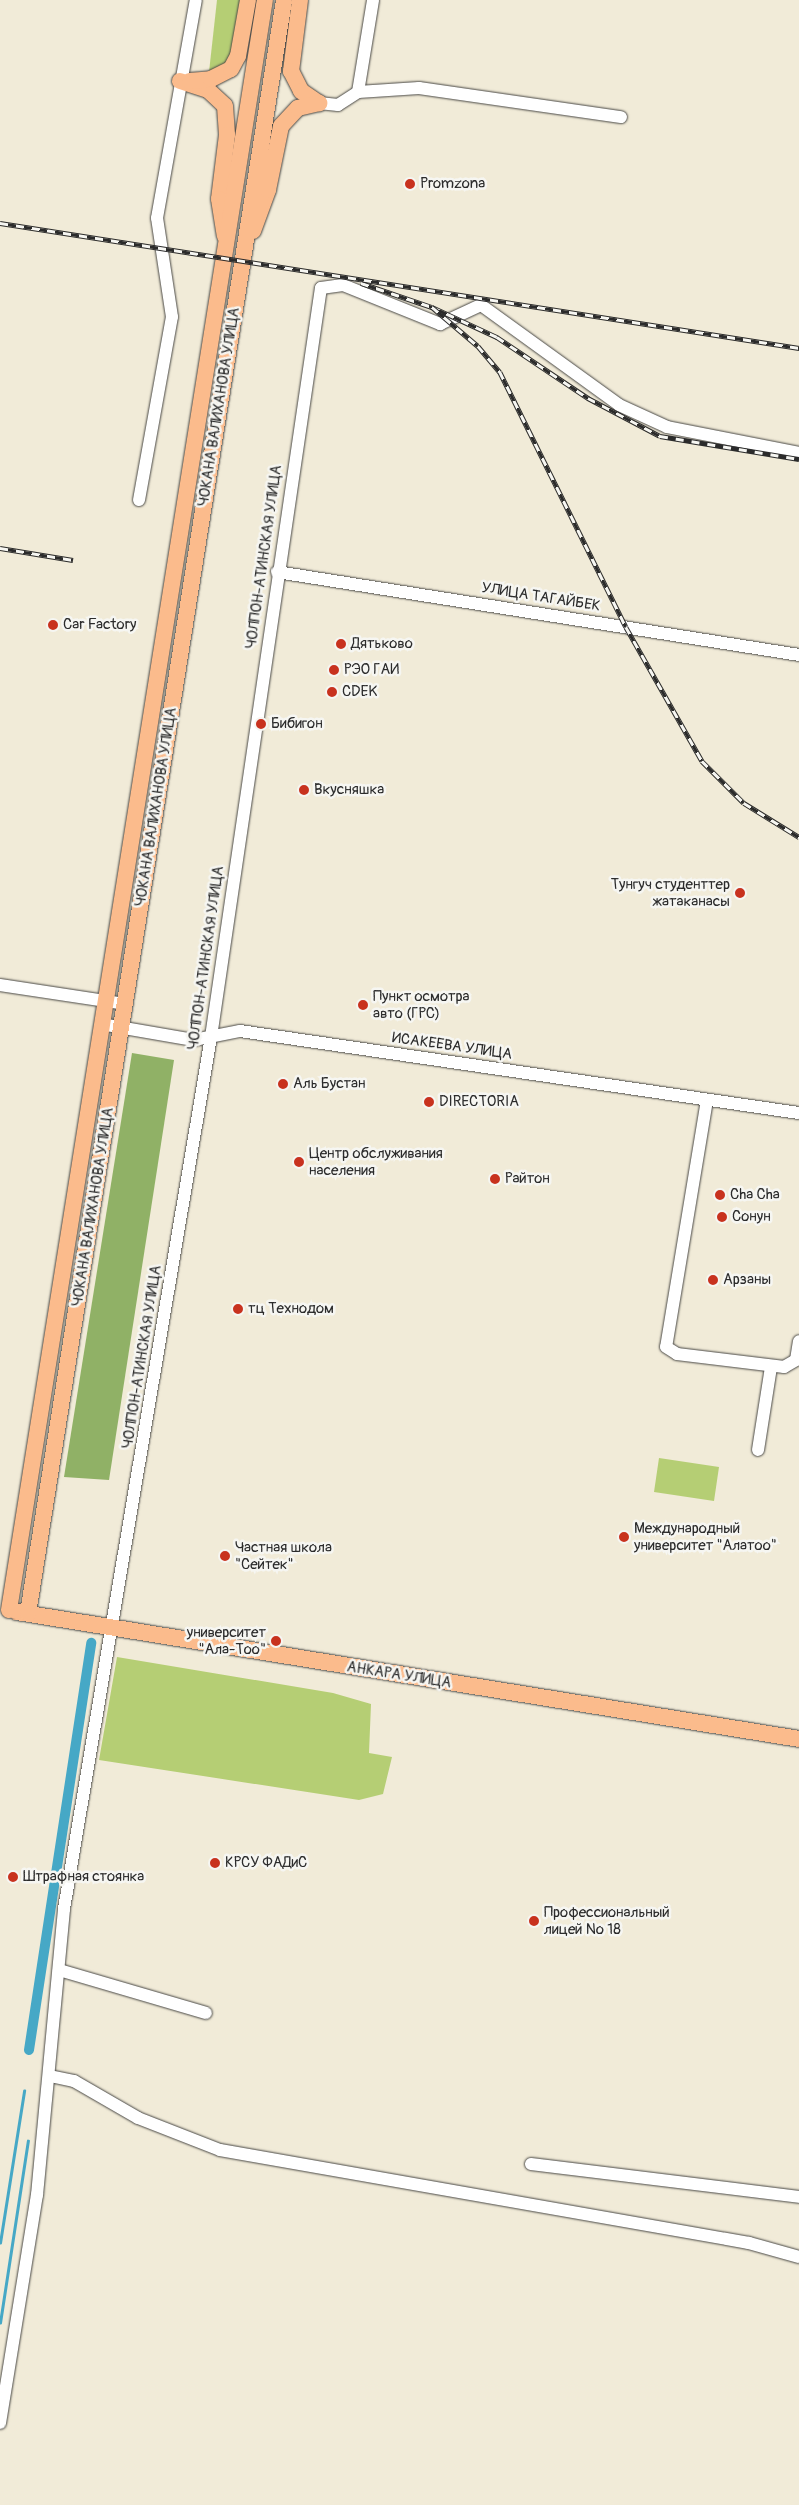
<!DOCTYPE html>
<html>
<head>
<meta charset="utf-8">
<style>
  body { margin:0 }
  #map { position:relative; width:799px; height:2505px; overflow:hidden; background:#f1ebd8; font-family:Pangolin,sans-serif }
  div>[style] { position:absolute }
  .green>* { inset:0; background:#b5ce74 }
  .forest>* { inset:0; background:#90b166 }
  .stream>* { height:2.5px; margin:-1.25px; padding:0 1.25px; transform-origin:1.25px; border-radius:1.25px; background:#46a8c6 }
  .canal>* { height:10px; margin:-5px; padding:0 5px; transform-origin:5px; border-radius:5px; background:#46a8c6 }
  .roads { filter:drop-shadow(0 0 1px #494845) drop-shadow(0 0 1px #494845) }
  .minor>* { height:12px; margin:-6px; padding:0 6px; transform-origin:6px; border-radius:6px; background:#fff }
  .major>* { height:16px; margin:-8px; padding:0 8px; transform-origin:8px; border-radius:8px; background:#fbbb8c }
  .rail>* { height:4.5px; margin-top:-2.25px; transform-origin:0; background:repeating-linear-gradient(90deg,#f6f6f2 0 8px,#2b2b2b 0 16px); box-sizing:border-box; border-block:1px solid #2b2b2b }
  .dots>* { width:14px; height:14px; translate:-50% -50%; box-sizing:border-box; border:2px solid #f6f6f2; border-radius:50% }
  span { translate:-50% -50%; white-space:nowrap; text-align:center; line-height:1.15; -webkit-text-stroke:5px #f6f6f2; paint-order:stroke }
  .poi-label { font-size:15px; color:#2b2b2b }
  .left { translate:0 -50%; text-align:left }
  .right { translate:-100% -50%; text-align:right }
  .street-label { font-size:15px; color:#2b2b2b }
</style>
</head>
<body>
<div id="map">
  <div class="green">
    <i style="clip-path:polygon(217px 0,244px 0,229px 64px,209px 72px)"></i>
    <i style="clip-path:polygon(659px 1458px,719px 1467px,714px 1501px,654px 1492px)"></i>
    <i style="clip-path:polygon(117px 1657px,333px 1693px,371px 1704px,369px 1753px,392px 1757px,383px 1794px,359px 1800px,99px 1760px)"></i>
  </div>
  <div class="forest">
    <i style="clip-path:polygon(132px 1053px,174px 1060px,109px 1480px,64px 1477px)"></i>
  </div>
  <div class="stream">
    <i style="left:0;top:2243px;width:154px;rotate:-81deg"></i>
    <i style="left:0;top:2323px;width:184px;rotate:-81.3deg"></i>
  </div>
  <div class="canal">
    <i style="left:29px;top:2050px;width:412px;rotate:-81.3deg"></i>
  </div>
  <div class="roads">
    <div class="minor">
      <i style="left:358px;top:92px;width:61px;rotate:-3.8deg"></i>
      <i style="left:419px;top:88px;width:204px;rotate:8.2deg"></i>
      <i style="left:319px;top:103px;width:19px;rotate:6deg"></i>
      <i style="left:338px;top:105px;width:24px;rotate:-33deg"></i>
      <i style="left:358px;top:92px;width:93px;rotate:-80.7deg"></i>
      <i style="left:139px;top:500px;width:186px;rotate:-79.8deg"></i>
      <i style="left:172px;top:317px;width:100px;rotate:-98.6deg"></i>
      <i style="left:157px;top:218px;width:221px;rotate:-79.9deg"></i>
      <i style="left:277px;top:572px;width:529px;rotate:9.03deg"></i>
      <i style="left:0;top:985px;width:126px;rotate:8.6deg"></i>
      <i style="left:101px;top:1024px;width:94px;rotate:9.8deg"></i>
      <i style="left:194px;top:1040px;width:47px;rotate:-11.1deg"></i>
      <i style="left:240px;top:1031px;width:565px;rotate:8.35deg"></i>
      <i style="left:707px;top:1100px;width:250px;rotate:99.4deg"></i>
      <i style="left:666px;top:1347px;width:13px;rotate:32deg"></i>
      <i style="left:677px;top:1354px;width:108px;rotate:6.9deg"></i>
      <i style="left:784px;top:1367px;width:14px;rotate:-30deg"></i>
      <i style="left:796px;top:1360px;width:19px;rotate:-81deg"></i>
      <i style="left:758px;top:1450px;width:84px;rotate:-81.1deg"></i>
      <i style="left:59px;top:1970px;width:153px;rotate:16.3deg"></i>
      <i style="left:50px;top:2076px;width:25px;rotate:12deg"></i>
      <i style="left:74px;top:2081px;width:74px;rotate:30deg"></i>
      <i style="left:138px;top:2118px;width:88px;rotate:21.3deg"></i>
      <i style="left:220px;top:2150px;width:537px;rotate:9.97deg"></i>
      <i style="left:749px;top:2243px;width:52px;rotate:15.6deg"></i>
      <i style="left:531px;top:2164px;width:270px;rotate:7deg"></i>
      <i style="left:0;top:2423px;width:231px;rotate:-80.8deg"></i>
      <i style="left:37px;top:2195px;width:287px;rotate:-84.6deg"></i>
      <i style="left:64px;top:1909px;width:884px;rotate:-80.43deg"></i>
      <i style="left:211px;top:1037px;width:757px;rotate:-81.65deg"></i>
      <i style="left:321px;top:288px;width:22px;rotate:-8deg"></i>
      <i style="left:343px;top:285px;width:105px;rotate:21.9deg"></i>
      <i style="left:440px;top:324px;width:45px;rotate:-24.9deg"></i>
      <i style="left:481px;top:305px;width:170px;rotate:35.9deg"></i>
      <i style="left:619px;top:405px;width:53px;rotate:24.6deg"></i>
      <i style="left:667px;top:427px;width:135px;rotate:11.1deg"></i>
    </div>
    <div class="major">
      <i style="left:300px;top:0;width:72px;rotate:97.2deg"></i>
      <i style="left:291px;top:71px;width:22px;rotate:63deg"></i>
      <i style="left:301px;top:91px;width:22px;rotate:34deg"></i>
      <i style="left:180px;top:81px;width:29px;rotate:18deg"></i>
      <i style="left:208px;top:90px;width:23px;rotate:43deg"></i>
      <i style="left:225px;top:106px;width:29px;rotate:86deg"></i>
      <i style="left:227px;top:135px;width:64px;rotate:97.1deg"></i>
      <i style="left:219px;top:199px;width:37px;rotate:81deg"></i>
      <i style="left:190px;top:81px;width:21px;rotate:-5deg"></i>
      <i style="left:211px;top:79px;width:22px;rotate:-27deg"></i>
      <i style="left:231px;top:69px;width:15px;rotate:-62deg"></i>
      <i style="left:238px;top:56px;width:57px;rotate:-79.9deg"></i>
      <i style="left:253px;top:231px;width:44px;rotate:-69.9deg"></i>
      <i style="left:268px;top:190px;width:65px;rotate:-78.5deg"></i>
      <i style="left:281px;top:126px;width:25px;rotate:-47deg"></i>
      <i style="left:298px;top:108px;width:22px;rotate:-13deg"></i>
      <i style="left:9px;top:1610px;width:1630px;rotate:-80.97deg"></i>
      <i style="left:17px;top:1612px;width:792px;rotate:9.22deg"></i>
      <i style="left:28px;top:1613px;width:1633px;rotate:-80.98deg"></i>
    </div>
  </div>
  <div class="rail">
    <i style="left:0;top:223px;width:809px;rotate:8.89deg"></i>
    <i style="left:361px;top:283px;width:75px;rotate:18.7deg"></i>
    <i style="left:432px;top:307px;width:72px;rotate:24.8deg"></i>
    <i style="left:497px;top:337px;width:110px;rotate:33.8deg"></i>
    <i style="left:588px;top:398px;width:81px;rotate:27.8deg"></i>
    <i style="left:660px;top:436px;width:141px;rotate:9.4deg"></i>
    <i style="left:432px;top:307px;width:60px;rotate:40.3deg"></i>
    <i style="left:478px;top:346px;width:34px;rotate:50deg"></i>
    <i style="left:500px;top:372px;width:284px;rotate:63.7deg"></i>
    <i style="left:626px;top:627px;width:154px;rotate:60.4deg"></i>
    <i style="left:702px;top:761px;width:59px;rotate:45deg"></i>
    <i style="left:744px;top:803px;width:65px;rotate:31.7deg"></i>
    <i style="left:0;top:548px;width:74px;rotate:9.3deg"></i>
  </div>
  <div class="dots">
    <i style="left:410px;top:184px;background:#c8321e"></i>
    <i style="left:53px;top:625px;background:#c8321e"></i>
    <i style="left:341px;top:644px;background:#c8321e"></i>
    <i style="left:334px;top:670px;background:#c8321e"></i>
    <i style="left:332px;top:692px;background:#c8321e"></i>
    <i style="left:261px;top:724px;background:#c8321e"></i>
    <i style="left:304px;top:790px;background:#c8321e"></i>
    <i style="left:740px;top:893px;background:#c8321e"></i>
    <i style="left:363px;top:1005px;background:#c8321e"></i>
    <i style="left:283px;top:1084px;background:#c8321e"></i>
    <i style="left:429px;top:1102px;background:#c8321e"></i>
    <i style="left:299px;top:1162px;background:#c8321e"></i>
    <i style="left:495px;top:1179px;background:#c8321e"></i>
    <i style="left:720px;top:1195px;background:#c8321e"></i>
    <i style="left:722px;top:1217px;background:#c8321e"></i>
    <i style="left:713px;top:1280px;background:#c8321e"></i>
    <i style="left:238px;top:1309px;background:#c8321e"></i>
    <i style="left:624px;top:1537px;background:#c8321e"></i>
    <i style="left:225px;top:1556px;background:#c8321e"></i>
    <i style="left:276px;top:1641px;background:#c8321e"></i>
    <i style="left:215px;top:1863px;background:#c8321e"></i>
    <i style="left:13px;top:1877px;background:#c8321e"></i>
    <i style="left:534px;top:1921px;background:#c8321e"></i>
  </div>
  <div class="poi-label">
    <span class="left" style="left:420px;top:184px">Promzona</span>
    <span class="left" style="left:63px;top:625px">Car Factory</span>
    <span class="left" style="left:351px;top:644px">Дятьково</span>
    <span class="left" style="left:344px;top:670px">РЭО ГАИ</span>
    <span class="left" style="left:342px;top:692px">CDEK</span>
    <span class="left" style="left:271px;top:724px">Бибигон</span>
    <span class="left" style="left:314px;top:790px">Вкусняшка</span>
    <span class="right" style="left:730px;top:893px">Тунгуч студенттер<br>жатаканасы</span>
    <span class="left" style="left:373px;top:1005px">Пункт осмотра<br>авто (ГРС)</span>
    <span class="left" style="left:293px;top:1084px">Аль Бустан</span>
    <span class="left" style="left:439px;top:1102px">DIRECTORIA</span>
    <span class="left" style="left:309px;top:1162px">Центр обслуживания<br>населения</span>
    <span class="left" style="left:505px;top:1179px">Райтон</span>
    <span class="left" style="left:730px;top:1195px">Cha Cha</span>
    <span class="left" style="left:732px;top:1217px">Сонун</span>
    <span class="left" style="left:723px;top:1280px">Арзаны</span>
    <span class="left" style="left:248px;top:1309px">тц Технодом</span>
    <span class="left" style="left:634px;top:1537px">Международный<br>университет "Алатоо"</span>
    <span class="left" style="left:235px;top:1556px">Частная школа<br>"Сейтек"</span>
    <span class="right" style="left:266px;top:1641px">университет<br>"Ала-Тоо"</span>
    <span class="left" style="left:225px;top:1863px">КРСУ ФАДиС</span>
    <span class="left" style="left:23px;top:1877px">Штрафная стоянка</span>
    <span class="left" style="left:544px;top:1921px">Профессиональный<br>лицей № 18</span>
  </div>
  <div class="street-label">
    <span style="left:219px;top:407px;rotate:-81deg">ЧОКАНА ВАЛИХАНОВА УЛИЦА</span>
    <span style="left:264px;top:557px;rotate:-82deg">ЧОЛПОН-АТИНСКАЯ УЛИЦА</span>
    <span style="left:541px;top:597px;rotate:9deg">УЛИЦА ТАГАЙБЕК</span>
    <span style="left:156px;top:807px;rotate:-81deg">ЧОКАНА ВАЛИХАНОВА УЛИЦА</span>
    <span style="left:206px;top:958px;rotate:-82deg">ЧОЛПОН-АТИНСКАЯ УЛИЦА</span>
    <span style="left:452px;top:1046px;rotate:8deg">ИСАКЕЕВА УЛИЦА</span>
    <span style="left:93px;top:1207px;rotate:-81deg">ЧОКАНА ВАЛИХАНОВА УЛИЦА</span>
    <span style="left:142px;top:1357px;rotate:-81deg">ЧОЛПОН-АТИНСКАЯ УЛИЦА</span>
    <span style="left:399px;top:1675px;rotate:9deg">АНКАРА УЛИЦА</span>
  </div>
</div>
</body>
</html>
